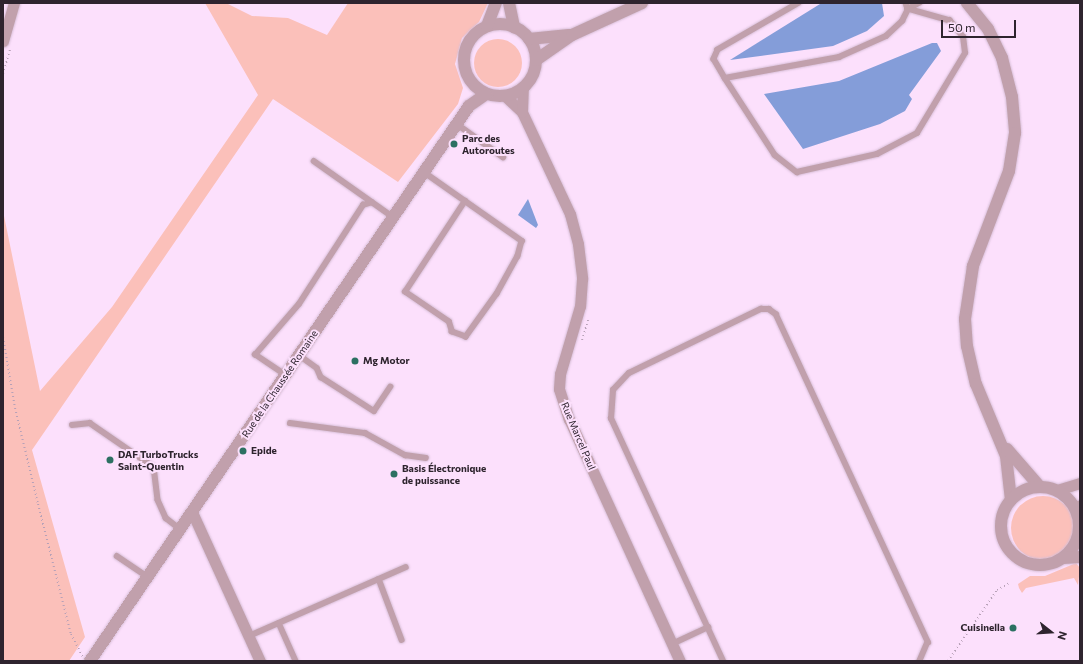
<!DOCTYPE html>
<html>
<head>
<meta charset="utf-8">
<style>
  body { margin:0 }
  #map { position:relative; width:1083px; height:664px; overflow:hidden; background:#fce0fc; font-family:Commissioner,sans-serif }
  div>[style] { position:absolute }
  .green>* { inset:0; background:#fbc0ba }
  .round { border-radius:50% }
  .water>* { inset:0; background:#849dd9 }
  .path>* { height:2px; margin-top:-1px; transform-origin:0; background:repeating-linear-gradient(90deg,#b7a1b7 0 1px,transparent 0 4px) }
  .roads { filter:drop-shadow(0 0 1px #d7bed7) drop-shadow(0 0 1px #d7bed7) }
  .service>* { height:5.5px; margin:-2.75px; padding:0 2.75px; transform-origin:2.75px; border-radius:2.75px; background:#c1a0ac }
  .minor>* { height:11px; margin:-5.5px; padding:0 5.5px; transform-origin:5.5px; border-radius:5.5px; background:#c1a0ac }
  .tertiary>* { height:12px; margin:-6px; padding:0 6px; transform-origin:6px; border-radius:6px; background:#c1a0ac }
  .tertiary>.ring { margin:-6px; padding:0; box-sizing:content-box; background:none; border:12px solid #c1a0ac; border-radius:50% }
  .dots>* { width:11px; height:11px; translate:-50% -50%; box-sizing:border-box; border:2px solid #fce0fc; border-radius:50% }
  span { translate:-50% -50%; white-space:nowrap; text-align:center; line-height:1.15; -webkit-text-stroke:4px #fce0fc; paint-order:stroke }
  .poi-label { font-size:10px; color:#2e242e; font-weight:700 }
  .left { translate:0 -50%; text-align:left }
  .right { translate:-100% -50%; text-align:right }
  .street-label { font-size:10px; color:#2e242e }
  .frame { position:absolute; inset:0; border:4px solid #2e242e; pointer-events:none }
  .north { position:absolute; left:1031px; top:612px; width:40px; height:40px; -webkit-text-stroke:3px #fce0fc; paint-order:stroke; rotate:107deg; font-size:11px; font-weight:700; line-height:16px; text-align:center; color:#2e242e }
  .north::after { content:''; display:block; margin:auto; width:14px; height:18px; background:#2e242e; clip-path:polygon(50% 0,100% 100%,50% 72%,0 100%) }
  .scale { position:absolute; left:941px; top:20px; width:75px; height:18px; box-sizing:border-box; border:2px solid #2e242e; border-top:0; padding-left:5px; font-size:12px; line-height:14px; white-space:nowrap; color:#2e242e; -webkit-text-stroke:3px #fce0fc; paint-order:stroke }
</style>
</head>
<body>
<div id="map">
  <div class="green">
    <i style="clip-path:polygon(205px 3px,226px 3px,252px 16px,288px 18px,327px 35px,348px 3px,488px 3px,479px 22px,462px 38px,455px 64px,463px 88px,458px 104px,398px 182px,273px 99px,32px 450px,85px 637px,69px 661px,3px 661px,3px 211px,40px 391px,112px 307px,258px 95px)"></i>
    <i class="round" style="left:474px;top:39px;width:48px;height:48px"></i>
    <i class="round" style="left:1011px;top:496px;width:64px;height:64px"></i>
    <i style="clip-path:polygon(1076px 563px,1080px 568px,1078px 585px,1074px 578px,1026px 588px,1022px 593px,1019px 588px,1018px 584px,1030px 576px,1045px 576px)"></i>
  </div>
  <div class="water">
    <i style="clip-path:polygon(882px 3px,884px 16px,867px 31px,833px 46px,730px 60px,820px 4px)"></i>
    <i style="clip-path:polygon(932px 43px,937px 43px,941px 51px,909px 95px,912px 99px,905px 111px,880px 124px,803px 149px,764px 94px,839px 81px)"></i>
    <i style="clip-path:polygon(528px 199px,538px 225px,536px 228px,518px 215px)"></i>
  </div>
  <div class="path">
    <i style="left:3px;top:74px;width:26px;rotate:-74deg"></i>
    <i style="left:3px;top:337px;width:72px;rotate:80.4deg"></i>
    <i style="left:15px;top:408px;width:99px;rotate:76.5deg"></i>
    <i style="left:38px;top:504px;width:134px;rotate:75.8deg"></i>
    <i style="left:71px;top:634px;width:25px;rotate:63deg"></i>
    <i style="left:582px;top:340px;width:21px;rotate:-73deg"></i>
    <i style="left:948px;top:661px;width:86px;rotate:-55.4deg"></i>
    <i style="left:997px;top:590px;width:13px;rotate:-29deg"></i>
  </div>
  <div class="roads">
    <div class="service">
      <i style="left:799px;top:3px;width:94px;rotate:149.9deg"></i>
      <i style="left:718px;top:50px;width:10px;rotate:114deg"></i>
      <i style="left:714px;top:59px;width:22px;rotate:60deg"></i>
      <i style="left:725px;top:78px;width:116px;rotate:-10.4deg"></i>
      <i style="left:839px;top:57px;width:51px;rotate:-24.1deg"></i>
      <i style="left:886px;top:36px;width:22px;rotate:-43deg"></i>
      <i style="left:902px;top:21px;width:13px;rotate:-63deg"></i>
      <i style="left:908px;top:9px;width:13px;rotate:-29deg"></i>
      <i style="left:906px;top:3px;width:6px;rotate:72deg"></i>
      <i style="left:725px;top:78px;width:92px;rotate:57deg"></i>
      <i style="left:775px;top:155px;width:28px;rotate:38deg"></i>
      <i style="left:797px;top:172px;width:82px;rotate:-12.7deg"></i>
      <i style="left:877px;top:154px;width:45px;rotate:-27.7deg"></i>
      <i style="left:917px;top:133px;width:93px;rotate:-59deg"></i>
      <i style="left:965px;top:53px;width:16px;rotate:-97deg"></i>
      <i style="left:963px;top:37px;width:21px;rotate:-129deg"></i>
      <i style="left:950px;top:21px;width:44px;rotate:-164.1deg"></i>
      <i style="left:457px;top:124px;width:57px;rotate:35.7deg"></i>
      <i style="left:314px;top:161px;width:97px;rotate:35.3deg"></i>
      <i style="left:424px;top:172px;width:120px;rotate:35.1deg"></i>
      <i style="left:522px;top:241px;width:16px;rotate:105deg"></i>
      <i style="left:518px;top:256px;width:43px;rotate:118.9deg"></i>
      <i style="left:497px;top:294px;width:53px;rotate:125.8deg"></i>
      <i style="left:466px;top:337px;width:15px;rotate:-160deg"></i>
      <i style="left:452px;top:332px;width:10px;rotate:-107deg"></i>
      <i style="left:449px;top:322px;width:53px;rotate:-145.7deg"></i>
      <i style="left:405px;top:292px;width:109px;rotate:-56.6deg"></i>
      <i style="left:299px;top:355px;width:22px;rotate:36deg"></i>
      <i style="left:317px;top:368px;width:10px;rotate:66deg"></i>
      <i style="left:321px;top:377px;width:63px;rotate:32.7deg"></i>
      <i style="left:374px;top:411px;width:29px;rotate:-56deg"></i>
      <i style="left:285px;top:375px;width:36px;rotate:-146deg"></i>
      <i style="left:255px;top:355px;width:67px;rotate:-49.2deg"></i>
      <i style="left:299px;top:304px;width:118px;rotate:-57.1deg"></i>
      <i style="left:363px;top:205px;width:9px;rotate:-18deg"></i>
      <i style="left:290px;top:423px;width:76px;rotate:7.6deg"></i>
      <i style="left:365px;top:433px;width:46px;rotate:28.8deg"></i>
      <i style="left:405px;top:455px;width:21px;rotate:8deg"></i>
      <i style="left:72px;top:425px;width:18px;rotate:-6deg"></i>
      <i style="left:90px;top:423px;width:78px;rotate:34.5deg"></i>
      <i style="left:154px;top:467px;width:33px;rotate:83deg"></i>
      <i style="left:158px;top:500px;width:20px;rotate:66deg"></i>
      <i style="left:166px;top:518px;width:18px;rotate:38deg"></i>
      <i style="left:117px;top:556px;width:37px;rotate:34deg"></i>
      <i style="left:379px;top:579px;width:65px;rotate:69.3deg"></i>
      <i style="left:279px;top:623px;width:42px;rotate:65.9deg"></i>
      <i style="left:249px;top:636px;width:171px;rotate:-23.7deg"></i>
      <i style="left:672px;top:644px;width:40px;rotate:-25deg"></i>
      <i style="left:723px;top:661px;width:267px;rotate:-114.8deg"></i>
      <i style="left:611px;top:419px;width:29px;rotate:-86deg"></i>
      <i style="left:613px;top:390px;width:23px;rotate:-47deg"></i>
      <i style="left:629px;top:373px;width:147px;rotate:-25.9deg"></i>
      <i style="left:761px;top:309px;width:8px"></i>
      <i style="left:769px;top:309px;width:9px;rotate:36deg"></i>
      <i style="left:776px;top:314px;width:362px;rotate:65.1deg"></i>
      <i style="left:928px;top:642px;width:21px;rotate:113deg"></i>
    </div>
    <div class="minor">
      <i style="left:3px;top:41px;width:40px;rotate:-74deg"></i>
      <i style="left:505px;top:96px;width:23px;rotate:43deg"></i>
      <i style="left:522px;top:112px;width:113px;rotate:64.8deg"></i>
      <i style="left:570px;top:214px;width:31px;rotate:75deg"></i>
      <i style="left:578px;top:244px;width:35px;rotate:83deg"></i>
      <i style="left:582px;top:279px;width:27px;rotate:94deg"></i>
      <i style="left:580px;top:306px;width:71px;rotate:106.4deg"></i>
      <i style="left:560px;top:374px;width:15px;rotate:94deg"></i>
      <i style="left:559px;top:389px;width:32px;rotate:72deg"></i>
      <i style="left:569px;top:419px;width:266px;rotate:65.4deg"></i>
      <i style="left:522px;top:112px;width:25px;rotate:-88deg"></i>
      <i style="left:1057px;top:490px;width:24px;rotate:-17deg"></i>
      <i style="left:192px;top:512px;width:164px;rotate:65.5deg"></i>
      <i style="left:1077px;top:514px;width:9px;rotate:-72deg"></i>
    </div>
    <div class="tertiary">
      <i style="left:509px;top:3px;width:25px;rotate:78deg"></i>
      <i style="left:967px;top:3px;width:33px;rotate:51deg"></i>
      <i style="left:988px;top:29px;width:32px;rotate:64deg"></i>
      <i style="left:1002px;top:58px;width:40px;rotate:75.6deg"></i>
      <i style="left:1012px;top:97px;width:36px;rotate:85deg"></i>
      <i style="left:1015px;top:133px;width:38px;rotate:99deg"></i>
      <i style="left:1009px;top:171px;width:102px;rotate:110.8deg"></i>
      <i style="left:973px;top:266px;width:54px;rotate:98.6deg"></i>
      <i style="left:965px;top:319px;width:27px;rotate:86deg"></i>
      <i style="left:967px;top:346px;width:39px;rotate:77deg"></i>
      <i style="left:976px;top:384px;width:78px;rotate:67.4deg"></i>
      <i style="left:1006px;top:456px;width:44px;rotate:83.5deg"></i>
      <i class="ring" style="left:464px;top:24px;width:60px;height:60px"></i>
      <i style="left:487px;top:26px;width:25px;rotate:-69deg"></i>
      <i style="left:529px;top:39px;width:40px;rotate:-5.7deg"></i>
      <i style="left:536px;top:60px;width:44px;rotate:-34.8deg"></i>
      <i style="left:572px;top:35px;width:77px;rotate:-24.6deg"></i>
      <i style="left:1007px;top:449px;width:50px;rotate:49deg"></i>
      <i class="ring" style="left:1001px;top:487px;width:66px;height:66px"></i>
      <i style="left:1063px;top:558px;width:17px;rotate:-3deg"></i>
      <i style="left:90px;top:661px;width:672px;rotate:-55.67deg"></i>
      <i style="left:469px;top:106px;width:21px;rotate:-35deg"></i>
    </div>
  </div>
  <div class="dots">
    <i style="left:454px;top:144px;background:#2c7062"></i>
    <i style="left:355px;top:361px;background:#2c7062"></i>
    <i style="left:243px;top:451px;background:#2c7062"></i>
    <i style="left:110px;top:460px;background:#2c7062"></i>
    <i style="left:394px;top:474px;background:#2c7062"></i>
    <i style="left:1013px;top:628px;background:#2c7062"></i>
  </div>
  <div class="poi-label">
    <span class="left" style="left:462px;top:144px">Parc des<br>Autoroutes</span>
    <span class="left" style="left:363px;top:361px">Mg Motor</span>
    <span class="left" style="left:251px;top:451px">Epide</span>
    <span class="left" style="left:118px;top:460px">DAF TurboTrucks<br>Saint-Quentin</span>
    <span class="left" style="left:402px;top:474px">Basis Électronique<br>de puissance</span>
    <span class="right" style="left:1005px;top:628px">Cuisinella</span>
  </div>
  <div class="street-label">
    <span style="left:280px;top:384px;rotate:-56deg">Rue de la Chaussée Romaine</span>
    <span style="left:578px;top:436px;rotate:67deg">Rue Marcel Paul</span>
  </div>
  <div class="frame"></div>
  <div class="north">N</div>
  <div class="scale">50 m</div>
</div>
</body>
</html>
